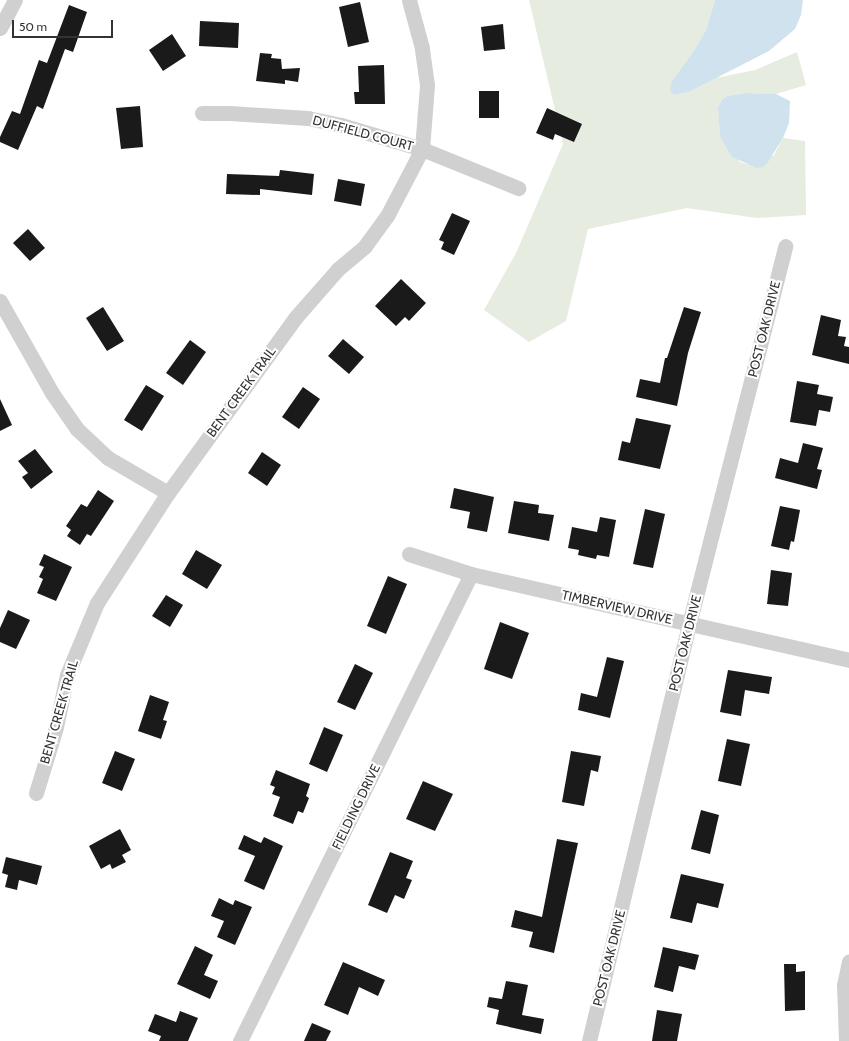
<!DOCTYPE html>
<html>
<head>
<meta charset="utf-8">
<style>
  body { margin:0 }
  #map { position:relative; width:849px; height:1041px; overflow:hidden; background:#fff; font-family:Cabin,sans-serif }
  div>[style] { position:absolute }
  .green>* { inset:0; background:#e6ecdf }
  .water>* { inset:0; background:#cfe2ee }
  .building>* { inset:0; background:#1a1a1a }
  .street>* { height:15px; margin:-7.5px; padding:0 7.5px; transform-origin:7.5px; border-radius:7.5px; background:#d0d0d0 }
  span { translate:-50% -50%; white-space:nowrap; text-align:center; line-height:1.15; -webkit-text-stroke:4px #fff; paint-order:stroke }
  .street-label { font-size:13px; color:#333 }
  .scale { position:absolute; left:12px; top:20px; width:101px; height:18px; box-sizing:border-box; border:2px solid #333; border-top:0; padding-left:5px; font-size:12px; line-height:14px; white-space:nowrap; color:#333; -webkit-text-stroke:3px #fff; paint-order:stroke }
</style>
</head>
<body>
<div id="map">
  <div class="green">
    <i style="clip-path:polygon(529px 0,715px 0,706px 30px,695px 49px,672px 81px,674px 95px,689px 92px,716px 78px,755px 70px,797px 52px,806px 85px,776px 94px,746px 93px,727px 96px,721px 101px,718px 107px,720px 137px,740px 162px,747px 164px,774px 155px,783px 138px,805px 141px,806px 215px,757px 218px,687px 208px,588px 229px,566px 321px,529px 342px,484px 310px,516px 253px,563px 144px)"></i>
  </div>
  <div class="water">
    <i style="clip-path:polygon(715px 0,803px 0,801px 15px,795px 29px,769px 51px,689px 92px,674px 95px,670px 90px,672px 81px,695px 49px,706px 30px)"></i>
    <i style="clip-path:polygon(746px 93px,776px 94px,790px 101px,789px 123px,783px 138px,768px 162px,763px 167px,757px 168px,732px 157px,720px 137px,718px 107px,721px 101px,727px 96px)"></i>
  </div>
  <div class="building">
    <i style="clip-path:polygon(360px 2px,369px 42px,348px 47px,339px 7px)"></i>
    <i style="clip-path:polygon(69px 5px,87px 12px,73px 52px,65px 49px,43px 109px,37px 106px,18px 150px,0 142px,0 137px,12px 111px,20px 114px,39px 60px,47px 63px)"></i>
    <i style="clip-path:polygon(200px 21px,239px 23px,238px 48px,199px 46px)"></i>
    <i style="clip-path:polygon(503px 24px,505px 49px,484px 51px,481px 27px)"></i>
    <i style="clip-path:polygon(172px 34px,186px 56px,163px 71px,149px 50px)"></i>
    <i style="clip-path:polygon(260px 53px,272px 54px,271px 58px,281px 59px,282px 69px,300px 68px,298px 82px,285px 80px,285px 84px,256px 81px)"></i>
    <i style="clip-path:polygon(384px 65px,385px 104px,355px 104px,354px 92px,359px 92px,358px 66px)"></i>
    <i style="clip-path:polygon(479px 91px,499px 91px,499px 118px,479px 118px)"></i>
    <i style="clip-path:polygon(140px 106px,143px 147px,121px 149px,116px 108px)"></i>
    <i style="clip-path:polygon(547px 108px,582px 124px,574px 142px,555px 134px,553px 140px,536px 133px)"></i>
    <i style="clip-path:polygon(280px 170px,314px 174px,312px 195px,260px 189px,260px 195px,226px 194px,227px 174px,279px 176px)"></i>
    <i style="clip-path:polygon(338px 179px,365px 184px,361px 206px,334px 201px)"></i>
    <i style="clip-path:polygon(452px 213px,470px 221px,454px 255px,441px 249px,444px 242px,439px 240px)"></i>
    <i style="clip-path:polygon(28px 229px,45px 248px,30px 261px,13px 243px)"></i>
    <i style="clip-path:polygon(401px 279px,426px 303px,409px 321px,405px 317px,396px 326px,375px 306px)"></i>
    <i style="clip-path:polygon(103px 307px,124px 341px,107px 351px,86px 318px)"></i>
    <i style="clip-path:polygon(684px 307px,701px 312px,688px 353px,677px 406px,636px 397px,640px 379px,660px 383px,665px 358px,667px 358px)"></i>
    <i style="clip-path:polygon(821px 315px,841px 320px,838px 336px,846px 337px,844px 346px,849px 347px,849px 364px,812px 355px)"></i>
    <i style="clip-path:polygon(343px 339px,364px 357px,349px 374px,328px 356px)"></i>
    <i style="clip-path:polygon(190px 340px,206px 352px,183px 385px,166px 373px)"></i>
    <i style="clip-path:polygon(797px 381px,819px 385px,817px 394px,833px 397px,830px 412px,819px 410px,816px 426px,790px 422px)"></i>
    <i style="clip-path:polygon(146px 385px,164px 396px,142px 431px,124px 420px)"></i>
    <i style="clip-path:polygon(303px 387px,320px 399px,299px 429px,282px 417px)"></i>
    <i style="clip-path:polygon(0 399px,12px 425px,0 431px)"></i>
    <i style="clip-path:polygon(636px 418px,671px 425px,660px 469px,618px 460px,622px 441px,630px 443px)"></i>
    <i style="clip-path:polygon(803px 443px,823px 448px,817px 469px,822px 470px,817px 489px,775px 478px,780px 458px,798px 463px)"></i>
    <i style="clip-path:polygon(35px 449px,53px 472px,31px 489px,22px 477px,28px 473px,18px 461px)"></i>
    <i style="clip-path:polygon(262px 452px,281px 465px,267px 486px,248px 473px)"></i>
    <i style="clip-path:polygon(454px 488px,494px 497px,487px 532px,467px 528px,470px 512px,450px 508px)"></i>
    <i style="clip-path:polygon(98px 490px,114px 501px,91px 536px,87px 534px,80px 545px,67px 536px,71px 530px,66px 526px,81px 504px,87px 507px)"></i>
    <i style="clip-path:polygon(514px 501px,539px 505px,538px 513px,554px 515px,549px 541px,508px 533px)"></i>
    <i style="clip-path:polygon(780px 506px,800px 510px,794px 542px,791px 541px,789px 550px,771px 546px)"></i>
    <i style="clip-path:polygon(645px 509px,665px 514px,653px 568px,633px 564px)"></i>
    <i style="clip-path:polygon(600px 517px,616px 520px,609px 557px,597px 555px,596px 559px,578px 555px,579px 550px,568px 548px,572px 527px,597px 532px)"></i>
    <i style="clip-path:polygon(196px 550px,222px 565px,207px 589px,182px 574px)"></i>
    <i style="clip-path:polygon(44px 554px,72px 567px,56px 601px,37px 593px,43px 579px,39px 577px,44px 567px,39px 565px)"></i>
    <i style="clip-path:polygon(771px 570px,792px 573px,788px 606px,767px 604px)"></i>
    <i style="clip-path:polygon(388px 576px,407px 584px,386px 634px,367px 626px)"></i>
    <i style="clip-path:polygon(166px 595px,183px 605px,170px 627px,152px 616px)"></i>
    <i style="clip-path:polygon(8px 610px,30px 620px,16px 649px,0 642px,0 628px)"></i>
    <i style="clip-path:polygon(500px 622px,529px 633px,512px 679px,484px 669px)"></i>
    <i style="clip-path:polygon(607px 657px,624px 661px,610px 718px,578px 710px,581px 693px,597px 697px)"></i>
    <i style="clip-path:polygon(355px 664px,373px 673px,355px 710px,337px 702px)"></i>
    <i style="clip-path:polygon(728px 670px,772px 677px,769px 694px,745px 690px,741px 716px,720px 712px)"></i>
    <i style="clip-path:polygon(150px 695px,169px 702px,163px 720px,167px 721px,161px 739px,138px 731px)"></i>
    <i style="clip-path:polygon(324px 727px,343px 735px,327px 772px,309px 764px)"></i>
    <i style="clip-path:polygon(727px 739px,750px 744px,741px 786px,718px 781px)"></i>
    <i style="clip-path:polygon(115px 751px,135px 759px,122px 791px,102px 783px)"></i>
    <i style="clip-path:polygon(571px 751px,601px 756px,598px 772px,591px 770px,584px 806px,562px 802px)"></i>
    <i style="clip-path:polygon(276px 770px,310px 784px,306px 796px,309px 798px,303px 813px,298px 811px,293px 824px,273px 816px,280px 797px,272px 794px,275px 787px,270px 785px)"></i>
    <i style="clip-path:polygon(423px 781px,453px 794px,435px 831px,406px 819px)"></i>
    <i style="clip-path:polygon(701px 810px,719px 815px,710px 854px,691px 849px)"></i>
    <i style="clip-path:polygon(120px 829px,131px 850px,122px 855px,126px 862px,112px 869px,110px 864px,101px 869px,89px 846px)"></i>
    <i style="clip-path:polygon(244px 835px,261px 843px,264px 837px,283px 846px,264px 890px,244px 881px,255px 856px,238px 849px)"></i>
    <i style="clip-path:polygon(557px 839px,578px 843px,554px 953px,529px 947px,533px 932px,511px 927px,515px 910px,542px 917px)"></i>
    <i style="clip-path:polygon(390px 852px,413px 861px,406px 878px,412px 880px,404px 899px,395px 895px,387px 913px,368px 905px)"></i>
    <i style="clip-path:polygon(6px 857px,42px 866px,37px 885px,19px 880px,17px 890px,5px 887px,8px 875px,2px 873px)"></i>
    <i style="clip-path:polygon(681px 874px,724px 884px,718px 908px,697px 903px,692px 923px,670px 918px)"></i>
    <i style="clip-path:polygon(219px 898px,233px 905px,235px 900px,252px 907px,235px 945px,217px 937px,224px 921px,211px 916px)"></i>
    <i style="clip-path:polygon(195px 946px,213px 955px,204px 975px,218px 981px,210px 999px,177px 984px)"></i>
    <i style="clip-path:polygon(663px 947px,699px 955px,695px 970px,679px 966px,673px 992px,654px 987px)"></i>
    <i style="clip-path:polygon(343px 962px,385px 980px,378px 996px,359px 987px,348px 1015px,324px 1005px)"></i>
    <i style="clip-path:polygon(784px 964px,796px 964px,796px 972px,805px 971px,805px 1010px,785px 1011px)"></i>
    <i style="clip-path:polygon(506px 981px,528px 985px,522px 1015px,544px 1019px,541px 1034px,496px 1024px,499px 1010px,487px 1007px,489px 997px,502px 999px)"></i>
    <i style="clip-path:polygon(657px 1010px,682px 1014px,677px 1041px,652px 1041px)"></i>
    <i style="clip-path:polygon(180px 1011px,198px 1018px,188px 1041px,159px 1041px,161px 1036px,148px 1031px,155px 1014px,176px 1022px)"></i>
    <i style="clip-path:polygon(312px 1023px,331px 1031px,326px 1041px,304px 1041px)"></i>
  </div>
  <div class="street">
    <i style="left:0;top:28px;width:32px;rotate:-62deg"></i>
    <i style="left:202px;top:113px;width:28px"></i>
    <i style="left:230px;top:113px;width:78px;rotate:3.7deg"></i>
    <i style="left:308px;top:118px;width:34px;rotate:12deg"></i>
    <i style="left:341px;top:125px;width:84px;rotate:16.5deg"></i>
    <i style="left:422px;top:149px;width:104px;rotate:22.1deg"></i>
    <i style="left:0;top:301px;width:106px;rotate:60.5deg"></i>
    <i style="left:52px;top:393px;width:44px;rotate:55.2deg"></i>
    <i style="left:77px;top:429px;width:42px;rotate:43.1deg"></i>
    <i style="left:108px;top:458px;width:69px;rotate:30.3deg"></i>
    <i style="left:409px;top:554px;width:65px;rotate:17.9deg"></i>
    <i style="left:471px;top:574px;width:388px;rotate:12.8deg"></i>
    <i style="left:36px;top:793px;width:69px;rotate:-73.1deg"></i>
    <i style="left:56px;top:727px;width:53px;rotate:-78.1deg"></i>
    <i style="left:67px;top:675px;width:78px;rotate:-67.4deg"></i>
    <i style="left:97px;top:603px;width:131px;rotate:-57.2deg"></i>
    <i style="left:168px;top:493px;width:216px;rotate:-54deg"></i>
    <i style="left:295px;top:318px;width:65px;rotate:-48.7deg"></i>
    <i style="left:338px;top:269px;width:35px;rotate:-40deg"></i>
    <i style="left:365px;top:246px;width:37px;rotate:-54deg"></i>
    <i style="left:387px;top:216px;width:76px;rotate:-62.4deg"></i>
    <i style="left:422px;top:149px;width:64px;rotate:-85.5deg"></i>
    <i style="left:427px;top:85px;width:37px;rotate:-98deg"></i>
    <i style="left:422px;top:48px;width:50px;rotate:-105.2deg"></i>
    <i style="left:240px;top:1041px;width:521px;rotate:-63.68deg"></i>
    <i style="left:589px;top:1041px;width:429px;rotate:-76.5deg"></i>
    <i style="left:689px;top:624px;width:390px;rotate:-75.7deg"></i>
    <i style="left:846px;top:1041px;width:56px;rotate:-92deg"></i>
    <i style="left:844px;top:985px;width:24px;rotate:-78deg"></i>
  </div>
  <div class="street-label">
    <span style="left:363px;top:133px;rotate:15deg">DUFFIELD COURT</span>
    <span style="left:764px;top:329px;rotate:-76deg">POST OAK DRIVE</span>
    <span style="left:241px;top:392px;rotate:-54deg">BENT CREEK TRAIL</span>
    <span style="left:617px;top:607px;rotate:13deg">TIMBERVIEW DRIVE</span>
    <span style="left:685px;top:643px;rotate:-76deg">POST OAK DRIVE</span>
    <span style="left:59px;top:712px;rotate:-74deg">BENT CREEK TRAIL</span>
    <span style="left:356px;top:807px;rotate:-64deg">FIELDING DRIVE</span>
    <span style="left:609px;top:958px;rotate:-76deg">POST OAK DRIVE</span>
  </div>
  <div class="scale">50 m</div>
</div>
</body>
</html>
